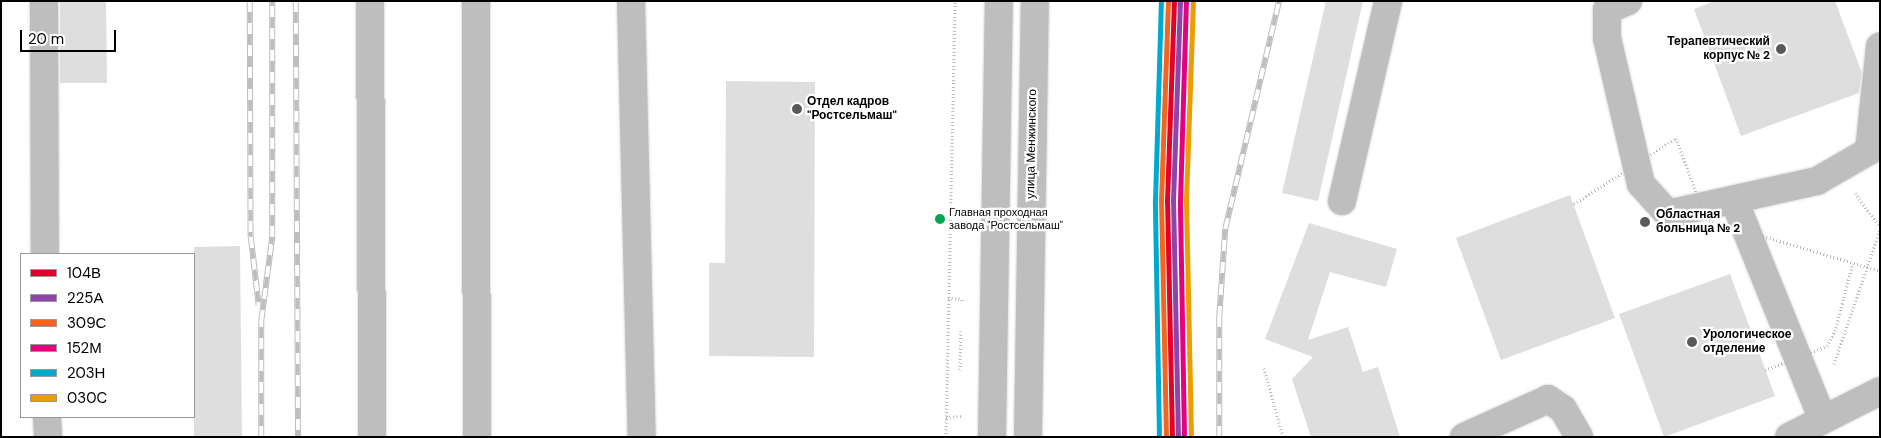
<!DOCTYPE html>
<html>
<head>
<meta charset="utf-8">
<style>
  body { margin:0 }
  #map { position:relative; width:1881px; height:438px; overflow:hidden; background:#fff; font-family:"DM Sans",sans-serif }
  div>[style] { position:absolute }
  .building>* { inset:0; background:#dedede }
  .path>* { height:3px; margin-top:-1.5px; transform-origin:0; background:repeating-linear-gradient(90deg,#b9b9b9 0 1px,transparent 0 3.5px) }
  .roads { filter:drop-shadow(0 0 1px #dbdbdb) drop-shadow(0 0 1px #dbdbdb) }
  .minor>* { height:28px; margin:-14px; padding:0 14px; transform-origin:14px; border-radius:14px; background:#bebebe }
  .major>* { height:28px; margin:-14px; padding:0 14px; transform-origin:14px; border-radius:14px; background:#bebebe }
  .rail>* { height:5.5px; margin-top:-2.75px; transform-origin:0; background:repeating-linear-gradient(90deg,#fff 0 11px,#bebebe 0 22px); box-sizing:border-box; border-block:1px solid #bebebe }
  .path-bridge>* { height:3px; margin-top:-1.5px; transform-origin:0; background:repeating-linear-gradient(90deg,#b9b9b9 0 1px,transparent 0 3.5px) }
  .rail-1>* { height:5px; margin:-2.5px; padding:0 2.5px; transform-origin:2.5px; border-radius:2.5px; background:#e4002b }
  .rail-2>* { height:5px; margin:-2.5px; padding:0 2.5px; transform-origin:2.5px; border-radius:2.5px; background:#8e44ad }
  .rail-3>* { height:5px; margin:-2.5px; padding:0 2.5px; transform-origin:2.5px; border-radius:2.5px; background:#f26522 }
  .rail-4>* { height:5px; margin:-2.5px; padding:0 2.5px; transform-origin:2.5px; border-radius:2.5px; background:#e5007d }
  .rail-5>* { height:5px; margin:-2.5px; padding:0 2.5px; transform-origin:2.5px; border-radius:2.5px; background:#00a9ce }
  .rail-6>* { height:5px; margin:-2.5px; padding:0 2.5px; transform-origin:2.5px; border-radius:2.5px; background:#eb9e00 }
  .dots>* { width:14px; height:14px; translate:-50% -50%; box-sizing:border-box; border:2px solid #fff; border-radius:50% }
  span { translate:-50% -50%; white-space:nowrap; text-align:center; line-height:1.15; -webkit-text-stroke:4.5px #fff; paint-order:stroke }
  .bus-label { font-size:11px; color:#000 }
  .left { translate:0 -50%; text-align:left }
  .poi-label { font-size:12px; color:#000; font-weight:700 }
  .right { translate:-100% -50%; text-align:right }
  .street-label { font-size:12px; color:#000 }
  .frame { position:absolute; inset:0; border:2px solid #000; pointer-events:none }
  .legend { position:absolute; left:20px; top:253px; width:175px; height:165px; box-sizing:border-box; background:#fff; border:1px solid #999; margin:0; padding:6px 9px; list-style:none; font-size:15px; color:#000 }
  .legend li { display:flex; align-items:center; gap:10px; height:25px }
  .legend b { width:25px; border:1px solid #999 }
  .scale { position:absolute; left:20px; top:30px; width:96px; height:22px; box-sizing:border-box; border:2px solid #000; border-top:0; padding-left:6px; font-size:15px; line-height:18px; white-space:nowrap; color:#000; -webkit-text-stroke:4px #fff; paint-order:stroke }
</style>
</head>
<body>
<div id="map">
  <div class="building">
    <i style="clip-path:polygon(60px 1px,106px 1px,107px 83px,60px 83px)"></i>
    <i style="clip-path:polygon(1326px 1px,1363px 1px,1318px 201px,1282px 193px)"></i>
    <i style="clip-path:polygon(1714px 1px,1835px 1px,1862px 73px,1859px 93px,1741px 136px,1694px 9px)"></i>
    <i style="clip-path:polygon(726px 81px,815px 82px,814px 357px,709px 356px,709px 263px,725px 263px)"></i>
    <i style="clip-path:polygon(1570px 195px,1615px 318px,1501px 360px,1456px 238px)"></i>
    <i style="clip-path:polygon(1309px 223px,1397px 249px,1386px 287px,1330px 272px,1308px 340px,1348px 327px,1363px 372px,1378px 367px,1400px 437px,1311px 437px,1292px 379px,1313px 357px,1265px 339px)"></i>
    <i style="clip-path:polygon(240px 246px,242px 437px,194px 437px,194px 247px)"></i>
    <i style="clip-path:polygon(1730px 274px,1775px 396px,1664px 437px,1619px 314px)"></i>
  </div>
  <div class="path">
    <i style="left:1855px;top:193px;width:42px;rotate:53.7deg"></i>
    <i style="left:948px;top:298px;width:14px;rotate:4deg"></i>
    <i style="left:962px;top:299px;width:3px;rotate:90deg"></i>
    <i style="left:1834px;top:364px;width:142px;rotate:-71.1deg"></i>
    <i style="left:1264px;top:368px;width:72px;rotate:74.6deg"></i>
    <i style="left:960px;top:370px;width:39px;rotate:-89deg"></i>
    <i style="left:946px;top:417px;width:15px;rotate:-4deg"></i>
    <i style="left:946px;top:437px;width:436px;rotate:-88.8deg"></i>
  </div>
  <div class="roads">
    <div class="minor">
      <i style="left:44px;top:1px;width:253px;rotate:89.8deg"></i>
      <i style="left:370px;top:1px;width:436px;rotate:89.7deg"></i>
      <i style="left:476px;top:1px;width:436px;rotate:89.9deg"></i>
      <i style="left:631px;top:1px;width:436px;rotate:88.6deg"></i>
      <i style="left:1628px;top:1px;width:23px;rotate:157deg"></i>
      <i style="left:1607px;top:10px;width:28px;rotate:90deg"></i>
      <i style="left:1607px;top:38px;width:150px;rotate:76.9deg"></i>
      <i style="left:1641px;top:184px;width:40px;rotate:48deg"></i>
      <i style="left:1668px;top:214px;width:153px;rotate:-12.5deg"></i>
      <i style="left:1817px;top:181px;width:60px;rotate:-30deg"></i>
      <i style="left:1869px;top:151px;width:105px;rotate:-84deg"></i>
      <i style="left:1734px;top:200px;width:237px;rotate:68deg"></i>
      <i style="left:1342px;top:201px;width:205px;rotate:-77deg"></i>
      <i style="left:47px;top:417px;width:20px;rotate:87deg"></i>
      <i style="left:1464px;top:437px;width:92px;rotate:-24.3deg"></i>
      <i style="left:1548px;top:399px;width:18px;rotate:34deg"></i>
      <i style="left:1563px;top:409px;width:32px;rotate:60deg"></i>
      <i style="left:1789px;top:437px;width:102px;rotate:-26.8deg"></i>
    </div>
    <div class="major">
      <i style="left:992px;top:437px;width:436px;rotate:-89.1deg"></i>
      <i style="left:1028px;top:437px;width:436px;rotate:-89.1deg"></i>
    </div>
  </div>
  <div class="rail">
    <i style="left:250px;top:1px;width:236px;rotate:89.8deg"></i>
    <i style="left:251px;top:237px;width:69px;rotate:83.4deg"></i>
    <i style="left:296px;top:1px;width:436px;rotate:89.7deg"></i>
    <i style="left:261px;top:437px;width:116px;rotate:-90deg"></i>
    <i style="left:261px;top:321px;width:85px;rotate:-82.5deg"></i>
    <i style="left:272px;top:237px;width:236px;rotate:-90deg"></i>
    <i style="left:1219px;top:437px;width:120px;rotate:-90deg"></i>
    <i style="left:1219px;top:317px;width:88px;rotate:-86.1deg"></i>
    <i style="left:1225px;top:229px;width:234px;rotate:-76.7deg"></i>
  </div>
  <div class="path-bridge">
    <i style="left:1574px;top:204px;width:121px;rotate:-32.9deg"></i>
    <i style="left:1676px;top:138px;width:86px;rotate:69.7deg"></i>
    <i style="left:1706px;top:219px;width:182px;rotate:16.6deg"></i>
    <i style="left:1765px;top:370px;width:66px;rotate:-21.2deg"></i>
    <i style="left:1827px;top:346px;width:17px;rotate:-62deg"></i>
    <i style="left:1835px;top:331px;width:70px;rotate:-75.2deg"></i>
  </div>
  <div class="rail-1">
    <i style="left:1172px;top:437px;width:236px;rotate:-91.2deg"></i>
    <i style="left:1167px;top:201px;width:200px;rotate:-88deg"></i>
  </div>
  <div class="rail-2">
    <i style="left:1178px;top:437px;width:236px;rotate:-91.2deg"></i>
    <i style="left:1173px;top:201px;width:200px;rotate:-88deg"></i>
  </div>
  <div class="rail-3">
    <i style="left:1166px;top:437px;width:236px;rotate:-91.2deg"></i>
    <i style="left:1161px;top:201px;width:200px;rotate:-88deg"></i>
  </div>
  <div class="rail-4">
    <i style="left:1184px;top:437px;width:236px;rotate:-91deg"></i>
    <i style="left:1180px;top:201px;width:200px;rotate:-88.3deg"></i>
  </div>
  <div class="rail-5">
    <i style="left:1159px;top:437px;width:236px;rotate:-91deg"></i>
    <i style="left:1155px;top:201px;width:200px;rotate:-88.3deg"></i>
  </div>
  <div class="rail-6">
    <i style="left:1191px;top:437px;width:236px;rotate:-91.2deg"></i>
    <i style="left:1186px;top:201px;width:199px;rotate:-88deg"></i>
  </div>
  <div class="dots">
    <i style="left:1781px;top:49px;background:#595959"></i>
    <i style="left:797px;top:109px;background:#595959"></i>
    <i style="left:940px;top:219px;background:#00a651"></i>
    <i style="left:1645px;top:222px;background:#595959"></i>
    <i style="left:1692px;top:342px;background:#595959"></i>
  </div>
  <div class="bus-label">
    <span class="left" style="left:949px;top:219px">Главная проходная<br>завода "Ростсельмаш"</span>
  </div>
  <div class="poi-label">
    <span class="right" style="left:1770px;top:49px">Терапевтический<br>корпус № 2</span>
    <span class="left" style="left:807px;top:109px">Отдел кадров<br>"Ростсельмаш"</span>
    <span class="left" style="left:1656px;top:222px">Областная<br>больница № 2</span>
    <span class="left" style="left:1703px;top:342px">Урологическое<br>отделение</span>
  </div>
  <div class="street-label">
    <span style="left:1032px;top:144px;rotate:-89deg">улица Менжинского</span>
  </div>
  <div class="frame"></div>
  <ul class="legend">
  <li><b style="height:6px;background:#e4002b"></b>104В</li>
  <li><b style="height:6px;background:#8e44ad"></b>225А</li>
  <li><b style="height:6px;background:#f26522"></b>309С</li>
  <li><b style="height:6px;background:#e5007d"></b>152М</li>
  <li><b style="height:6px;background:#00a9ce"></b>203Н</li>
  <li><b style="height:6px;background:#eb9e00"></b>030C</li>
  </ul>
  <div class="scale">20 m</div>
</div>
</body>
</html>
